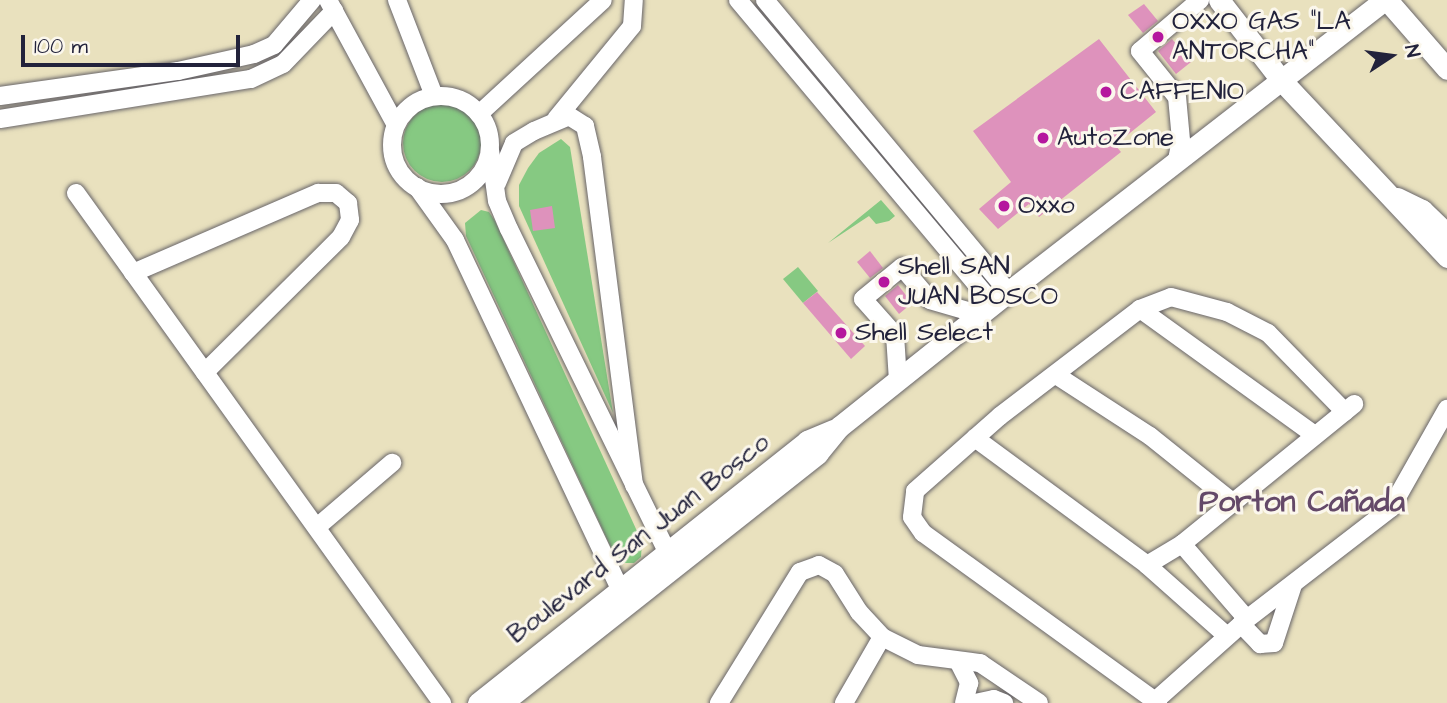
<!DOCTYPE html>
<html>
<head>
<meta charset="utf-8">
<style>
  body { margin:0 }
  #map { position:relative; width:1447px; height:703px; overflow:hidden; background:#e9e1be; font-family:"Architects Daughter",sans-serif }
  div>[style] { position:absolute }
  .green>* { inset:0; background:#86c982 }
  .round { border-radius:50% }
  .building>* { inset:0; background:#de92bc }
  .roads { filter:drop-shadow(0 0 2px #686569) drop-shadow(0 0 2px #686569) }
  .minor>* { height:18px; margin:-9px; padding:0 9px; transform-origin:9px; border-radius:9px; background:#fff }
  .minor>.ring { margin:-9px; padding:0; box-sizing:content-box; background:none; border:18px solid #fff; border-radius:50% }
  .major>* { height:21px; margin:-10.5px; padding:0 10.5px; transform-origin:10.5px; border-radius:10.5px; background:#fff }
  .dots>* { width:19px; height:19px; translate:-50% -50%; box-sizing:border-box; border:4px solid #fbf7ec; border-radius:50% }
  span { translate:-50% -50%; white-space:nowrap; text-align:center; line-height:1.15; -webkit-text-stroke:6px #fbf7ec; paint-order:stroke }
  .poi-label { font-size:26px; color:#22223b }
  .left { translate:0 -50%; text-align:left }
  .street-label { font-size:26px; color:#22223b }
  .quarter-label { font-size:30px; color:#644968; font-weight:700 }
  .north { position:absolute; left:1356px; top:21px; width:70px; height:70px; -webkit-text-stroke:5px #fbf7ec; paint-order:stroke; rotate:77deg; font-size:19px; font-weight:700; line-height:28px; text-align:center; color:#22223b }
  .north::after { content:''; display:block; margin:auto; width:24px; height:32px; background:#22223b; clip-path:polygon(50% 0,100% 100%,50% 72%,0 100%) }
  .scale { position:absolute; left:21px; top:35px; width:219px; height:32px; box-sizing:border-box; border:4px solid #22223b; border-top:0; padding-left:9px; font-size:21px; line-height:24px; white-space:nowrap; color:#22223b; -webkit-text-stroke:5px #fbf7ec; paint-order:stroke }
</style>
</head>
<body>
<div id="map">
  <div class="green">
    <i class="round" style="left:403px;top:104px;width:78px;height:78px"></i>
    <i style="clip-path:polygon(561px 139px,570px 147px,613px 413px,519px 206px,519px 185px,528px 168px,539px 153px)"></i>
    <i style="clip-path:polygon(881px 200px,895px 216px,889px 221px,876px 224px,869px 216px,828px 243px)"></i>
    <i style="clip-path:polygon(481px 210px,489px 212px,495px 221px,642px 542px,641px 557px,634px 563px,624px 563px,614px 554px,466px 236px,465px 223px)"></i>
    <i style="clip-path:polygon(798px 267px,818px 291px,803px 303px,783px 279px)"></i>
  </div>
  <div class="building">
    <i style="clip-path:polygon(1144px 4px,1158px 21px,1143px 33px,1128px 15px)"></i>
    <i style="clip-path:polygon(1099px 39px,1156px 112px,1115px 145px,1121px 152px,1039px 217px,1029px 204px,998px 229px,979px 209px,1011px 182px,973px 131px)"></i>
    <i style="clip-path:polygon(1172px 39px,1191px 62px,1176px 74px,1158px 51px)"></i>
    <i style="clip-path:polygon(552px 206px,555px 228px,533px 231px,530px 210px)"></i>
    <i style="clip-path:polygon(870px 251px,883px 268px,870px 278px,857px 262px)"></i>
    <i style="clip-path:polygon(898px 285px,912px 303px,899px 314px,885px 296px)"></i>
    <i style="clip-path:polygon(817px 292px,865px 346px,851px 359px,803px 303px)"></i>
  </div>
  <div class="roads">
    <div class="minor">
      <i style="left:328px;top:0;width:142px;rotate:61.5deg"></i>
      <i style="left:397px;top:0;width:103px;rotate:68.9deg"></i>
      <i style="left:738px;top:0;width:397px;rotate:50deg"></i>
      <i style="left:765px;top:0;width:380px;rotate:50.2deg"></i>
      <i style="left:0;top:96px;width:180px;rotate:-8deg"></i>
      <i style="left:178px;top:71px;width:78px;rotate:-12.6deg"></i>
      <i style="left:254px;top:54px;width:22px;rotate:-24deg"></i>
      <i style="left:274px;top:45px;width:59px;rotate:-49.8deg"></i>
      <i class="ring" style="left:392px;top:96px;width:80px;height:80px"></i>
      <i style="left:479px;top:114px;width:168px;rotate:-42.6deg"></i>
      <i style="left:0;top:119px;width:254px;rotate:-9.1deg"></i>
      <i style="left:251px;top:79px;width:35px;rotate:-25deg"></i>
      <i style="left:283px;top:64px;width:74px;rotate:-46.1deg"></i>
      <i style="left:556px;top:119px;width:120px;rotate:-50.7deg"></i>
      <i style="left:632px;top:26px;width:26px;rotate:-86deg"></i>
      <i style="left:490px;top:150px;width:51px;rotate:82.2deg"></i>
      <i style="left:497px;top:201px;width:30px;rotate:67deg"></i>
      <i style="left:509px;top:229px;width:360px;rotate:63.9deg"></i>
      <i style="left:667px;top:552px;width:13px;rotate:103deg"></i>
      <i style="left:1177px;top:160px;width:20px;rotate:-79deg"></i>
      <i style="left:1181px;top:140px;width:43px;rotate:-95.3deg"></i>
      <i style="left:1177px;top:97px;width:59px;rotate:-128.8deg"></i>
      <i style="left:1140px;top:51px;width:79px;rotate:-40.4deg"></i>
      <i style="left:497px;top:183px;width:43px;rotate:-67deg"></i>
      <i style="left:514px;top:143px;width:23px;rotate:-31deg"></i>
      <i style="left:534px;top:131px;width:38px;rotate:-23deg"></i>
      <i style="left:569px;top:116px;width:19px;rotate:32deg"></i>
      <i style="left:585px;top:126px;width:32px;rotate:77deg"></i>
      <i style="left:592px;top:157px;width:331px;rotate:82.7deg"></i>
      <i style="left:417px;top:187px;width:65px;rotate:54.4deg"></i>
      <i style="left:455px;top:240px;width:386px;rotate:64.7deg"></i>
      <i style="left:620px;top:589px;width:13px;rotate:-9deg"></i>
      <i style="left:76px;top:193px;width:628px;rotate:54.33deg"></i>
      <i style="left:133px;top:273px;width:202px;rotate:-23.4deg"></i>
      <i style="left:318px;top:193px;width:18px"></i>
      <i style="left:336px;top:193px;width:16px;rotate:40deg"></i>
      <i style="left:348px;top:203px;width:17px;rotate:83deg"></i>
      <i style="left:350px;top:220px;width:19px;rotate:118deg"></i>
      <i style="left:341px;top:237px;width:192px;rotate:135.2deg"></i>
      <i style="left:1140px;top:309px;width:216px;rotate:35.8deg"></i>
      <i style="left:1056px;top:375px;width:112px;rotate:33deg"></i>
      <i style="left:1150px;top:436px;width:104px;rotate:38.7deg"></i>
      <i style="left:898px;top:381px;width:46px;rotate:-93.7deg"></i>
      <i style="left:895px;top:335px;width:48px;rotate:-131.6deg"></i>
      <i style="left:863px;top:299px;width:50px;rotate:-39.4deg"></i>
      <i style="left:902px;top:267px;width:43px;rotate:49.7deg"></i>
      <i style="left:930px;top:300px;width:53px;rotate:16.4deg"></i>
      <i style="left:975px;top:438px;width:214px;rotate:36.4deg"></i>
      <i style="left:1147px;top:565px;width:107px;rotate:41.6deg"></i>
      <i style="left:317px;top:527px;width:99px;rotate:-40.5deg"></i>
      <i style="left:1182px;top:544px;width:99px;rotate:49.1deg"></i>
      <i style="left:1147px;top:565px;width:41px;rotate:-31deg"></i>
      <i style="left:1182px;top:544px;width:222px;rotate:-39.1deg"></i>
      <i style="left:1241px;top:624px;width:28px;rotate:46deg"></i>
      <i style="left:1260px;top:644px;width:14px;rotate:-4deg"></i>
      <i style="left:1274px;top:643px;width:61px;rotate:-71.9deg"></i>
      <i style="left:958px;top:661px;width:25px;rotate:63deg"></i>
      <i style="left:969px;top:683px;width:21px;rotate:104deg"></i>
      <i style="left:1155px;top:701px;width:123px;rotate:-41.7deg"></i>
      <i style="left:1247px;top:619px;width:182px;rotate:-37.6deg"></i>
      <i style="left:1391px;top:508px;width:114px;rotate:-60.5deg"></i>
      <i style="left:719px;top:703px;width:154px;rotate:-58.3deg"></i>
      <i style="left:800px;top:572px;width:20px;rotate:-20deg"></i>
      <i style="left:819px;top:565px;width:18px;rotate:29deg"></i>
      <i style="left:835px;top:574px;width:45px;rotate:57.7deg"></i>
      <i style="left:859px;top:612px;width:34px;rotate:47deg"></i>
      <i style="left:882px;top:637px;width:40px;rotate:26.6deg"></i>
      <i style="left:918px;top:655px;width:63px;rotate:7.4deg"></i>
      <i style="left:980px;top:663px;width:71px;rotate:34.1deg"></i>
      <i style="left:844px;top:703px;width:76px;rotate:-60.1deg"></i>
      <i style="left:975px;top:703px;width:19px;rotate:-12deg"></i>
      <i style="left:994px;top:699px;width:11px;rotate:22deg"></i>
      <i style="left:1158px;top:703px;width:290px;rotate:-144.1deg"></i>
      <i style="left:923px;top:533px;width:19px;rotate:-125deg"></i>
      <i style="left:912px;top:517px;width:26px;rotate:-83deg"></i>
      <i style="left:915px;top:491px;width:113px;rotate:-41.4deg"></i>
      <i style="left:1000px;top:416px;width:176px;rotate:-37.4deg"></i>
      <i style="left:1140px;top:309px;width:33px;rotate:-21deg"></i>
      <i style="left:1171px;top:297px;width:58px;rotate:15deg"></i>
      <i style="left:1227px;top:312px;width:46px;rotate:27.1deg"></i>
      <i style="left:1268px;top:333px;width:110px;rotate:45.7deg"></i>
    </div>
    <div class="major">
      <i style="left:1219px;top:0;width:101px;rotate:52.2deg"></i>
      <i style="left:1281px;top:80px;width:243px;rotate:46.8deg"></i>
      <i style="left:1387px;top:0;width:91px;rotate:49deg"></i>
      <i style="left:1397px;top:198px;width:28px;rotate:26deg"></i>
      <i style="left:1422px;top:210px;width:35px;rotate:44deg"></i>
      <i style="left:478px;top:703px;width:421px;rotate:-38.5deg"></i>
      <i style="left:807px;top:441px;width:28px;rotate:-23deg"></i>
      <i style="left:502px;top:703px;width:402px;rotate:-38.3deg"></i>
      <i style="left:817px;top:454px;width:35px;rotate:-51deg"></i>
      <i style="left:839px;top:427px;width:216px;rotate:-38.6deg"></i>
      <i style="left:1008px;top:292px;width:476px;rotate:-37.8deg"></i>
    </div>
  </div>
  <div class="dots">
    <i style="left:1158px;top:37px;background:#b5179e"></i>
    <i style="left:1106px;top:92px;background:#b5179e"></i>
    <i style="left:1043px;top:138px;background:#b5179e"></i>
    <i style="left:1004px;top:206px;background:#b5179e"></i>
    <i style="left:884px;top:282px;background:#b5179e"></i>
    <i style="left:841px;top:333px;background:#b5179e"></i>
  </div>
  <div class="poi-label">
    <span class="left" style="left:1172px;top:37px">OXXO GAS "LA<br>ANTORCHA"</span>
    <span class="left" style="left:1120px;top:92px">CAFFENIO</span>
    <span class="left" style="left:1057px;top:138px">AutoZone</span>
    <span class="left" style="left:1018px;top:206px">Oxxo</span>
    <span class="left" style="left:898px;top:282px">Shell SAN<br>JUAN BOSCO</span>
    <span class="left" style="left:855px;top:333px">Shell Select</span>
  </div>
  <div class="street-label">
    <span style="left:639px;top:539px;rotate:-38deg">Boulevard San Juan Bosco</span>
  </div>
  <div class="quarter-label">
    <span style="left:1302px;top:502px">Porton Cañada</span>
  </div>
  <div class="north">N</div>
  <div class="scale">100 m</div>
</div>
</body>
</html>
